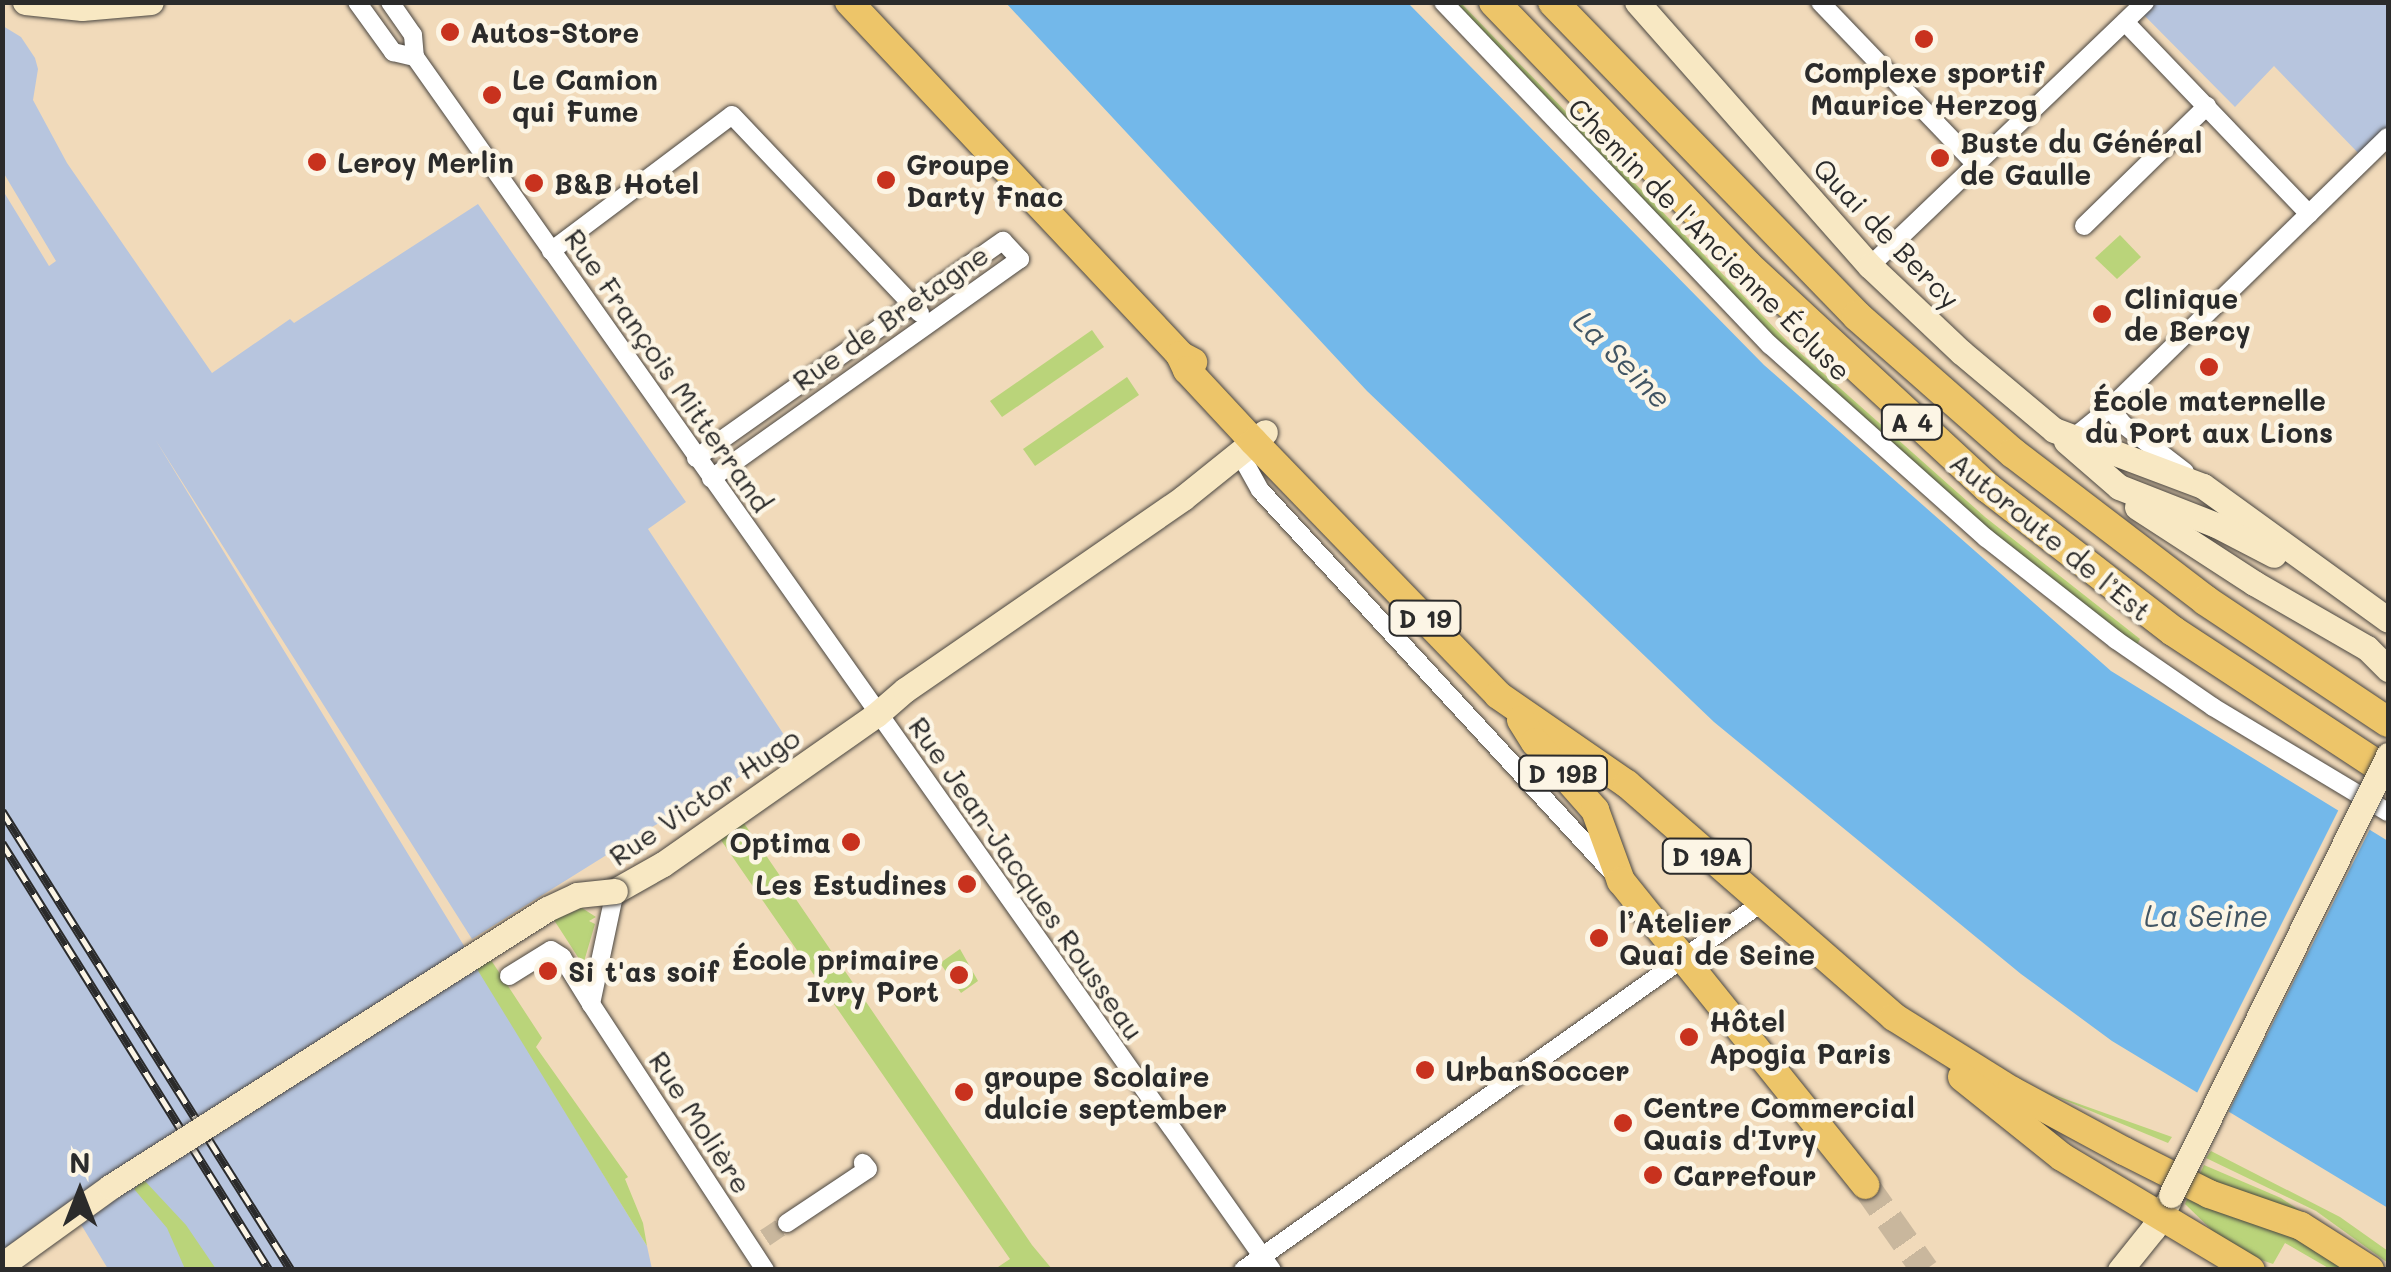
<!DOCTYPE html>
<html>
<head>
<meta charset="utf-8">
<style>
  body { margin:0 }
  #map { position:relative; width:2391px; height:1272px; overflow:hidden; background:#f1daba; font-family:Mali,sans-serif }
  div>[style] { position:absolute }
  .industrial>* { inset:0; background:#b7c5de }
  .green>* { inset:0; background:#bad47a }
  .water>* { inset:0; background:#73b8ea }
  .pier>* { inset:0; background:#f1daba }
  .street-tunnel>* { height:18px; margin-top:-9px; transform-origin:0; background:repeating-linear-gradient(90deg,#c9b79d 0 18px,transparent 0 27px) }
  .primary-tunnel>* { height:28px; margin-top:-14px; transform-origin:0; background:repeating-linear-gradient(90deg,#c9b79d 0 28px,transparent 0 42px) }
  .roads { filter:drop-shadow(0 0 2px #494540) drop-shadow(0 0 2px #494540) }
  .street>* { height:18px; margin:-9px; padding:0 9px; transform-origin:9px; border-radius:9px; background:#fff }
  .secondary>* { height:25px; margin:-12.5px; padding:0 12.5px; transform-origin:12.5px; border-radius:12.5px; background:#f8e8c3 }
  .primary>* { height:28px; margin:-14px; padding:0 14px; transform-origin:14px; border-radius:14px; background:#edc569 }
  .highway>* { height:30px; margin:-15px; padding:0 15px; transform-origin:15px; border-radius:15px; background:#edc569 }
  .rail>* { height:9px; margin-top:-4.5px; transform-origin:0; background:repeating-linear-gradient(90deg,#fcf5e5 0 15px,#2b2b2b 0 30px); box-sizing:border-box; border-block:2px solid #2b2b2b }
  .bridges { filter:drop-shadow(0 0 2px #494540) drop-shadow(0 0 2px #494540) }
  .secondary-bridge>* { height:25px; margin:-12.5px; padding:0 12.5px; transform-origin:12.5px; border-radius:12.5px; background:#f8e8c3 }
  .dots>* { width:28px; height:28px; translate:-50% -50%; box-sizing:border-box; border:5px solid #fcf5e5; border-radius:50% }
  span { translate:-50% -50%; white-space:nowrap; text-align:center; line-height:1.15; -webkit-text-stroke:9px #fcf5e5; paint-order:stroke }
  .shield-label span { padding:2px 8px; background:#fcf5e5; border:2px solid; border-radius:8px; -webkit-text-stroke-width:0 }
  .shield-label { font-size:25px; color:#2b2b2b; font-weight:700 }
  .poi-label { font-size:28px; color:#2b2b2b; font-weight:700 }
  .left { translate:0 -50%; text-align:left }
  .right { translate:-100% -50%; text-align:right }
  .street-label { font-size:28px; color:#2b2b2b }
  .water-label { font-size:30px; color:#415564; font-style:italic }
  .frame { position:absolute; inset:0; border:5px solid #2b2b2b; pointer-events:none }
  .north { position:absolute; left:30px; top:1142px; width:100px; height:100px; -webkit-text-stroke:8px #fcf5e5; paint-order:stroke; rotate:0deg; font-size:28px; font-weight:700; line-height:40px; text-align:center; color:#2b2b2b }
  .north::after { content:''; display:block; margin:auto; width:35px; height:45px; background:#2b2b2b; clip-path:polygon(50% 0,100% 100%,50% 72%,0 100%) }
</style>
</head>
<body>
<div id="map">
  <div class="industrial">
    <i style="clip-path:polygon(2132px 3px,2388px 3px,2388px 137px,2364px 159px,2274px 66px,2235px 107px)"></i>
    <i style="clip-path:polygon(3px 26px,21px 37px,35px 58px,38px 69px,33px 100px,67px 163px,212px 373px,290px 319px,294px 323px,478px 204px,686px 502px,648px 529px,792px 747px,645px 831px,472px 939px,155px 439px,647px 1246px,652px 1269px,108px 1269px,68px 1203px,3px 1250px,2px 189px,49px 266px,56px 261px,3px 172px)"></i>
  </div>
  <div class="green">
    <i style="clip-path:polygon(1449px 3px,1461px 3px,1788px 342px,1985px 517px,2140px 639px,2135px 649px,1978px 527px,1755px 321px)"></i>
    <i style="clip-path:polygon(2120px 235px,2141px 257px,2117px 279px,2095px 258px)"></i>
    <i style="clip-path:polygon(1092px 330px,1104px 347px,1002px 417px,990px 401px)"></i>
    <i style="clip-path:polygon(1127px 377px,1139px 395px,1035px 466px,1023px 449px)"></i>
    <i style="clip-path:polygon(737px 813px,1032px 1245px,1052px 1269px,995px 1269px,1010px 1259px,714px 830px)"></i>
    <i style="clip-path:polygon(582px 908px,596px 917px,589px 921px,595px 924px,583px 965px,554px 920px)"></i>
    <i style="clip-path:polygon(960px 949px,978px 981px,961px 993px,940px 963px)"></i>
    <i style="clip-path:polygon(491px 960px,542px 1038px,536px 1047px,628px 1177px,625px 1179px,643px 1223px,647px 1246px,477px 969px)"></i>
    <i style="clip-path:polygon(2040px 1090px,2172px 1137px,2168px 1143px)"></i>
    <i style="clip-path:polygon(2211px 1151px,2340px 1217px,2388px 1251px,2388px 1263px,2316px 1211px,2206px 1158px)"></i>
    <i style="clip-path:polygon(2204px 1165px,2281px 1198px,2387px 1269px,2197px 1180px)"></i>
    <i style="clip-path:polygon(144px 1180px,186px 1225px,216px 1269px,185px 1269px,167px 1228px,134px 1189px)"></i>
    <i style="clip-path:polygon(2189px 1195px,2282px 1227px,2353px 1269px,2330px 1269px,2285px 1243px,2273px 1264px,2250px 1256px,2223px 1241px,2185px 1204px)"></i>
  </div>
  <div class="water">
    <i style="clip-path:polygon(1006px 3px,1408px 3px,1764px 365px,2111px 671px,2388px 841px,2388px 1208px,2112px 1041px,2021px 974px,1714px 722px,1367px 391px)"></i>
  </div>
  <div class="pier">
    <i style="clip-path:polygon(2340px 807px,2372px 825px,2226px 1117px,2195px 1097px)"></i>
  </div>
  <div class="street-tunnel">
    <i style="left:765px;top:1238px;width:27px;rotate:-34deg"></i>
  </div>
  <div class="primary-tunnel">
    <i style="left:1865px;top:1185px;width:104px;rotate:54.8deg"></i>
  </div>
  <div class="roads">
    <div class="street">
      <i style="left:357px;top:2px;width:62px;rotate:54.2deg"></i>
      <i style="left:393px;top:52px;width:23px;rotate:13deg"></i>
      <i style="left:390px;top:2px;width:40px;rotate:55.1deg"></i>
      <i style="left:413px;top:35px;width:22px;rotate:85deg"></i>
      <i style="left:415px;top:57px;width:1485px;rotate:54.76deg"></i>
      <i style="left:1443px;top:2px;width:474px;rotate:46.4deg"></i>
      <i style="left:1770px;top:345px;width:290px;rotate:41.8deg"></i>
      <i style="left:1986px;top:538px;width:165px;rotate:38.1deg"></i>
      <i style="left:2116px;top:640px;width:118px;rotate:34.6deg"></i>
      <i style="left:2213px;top:707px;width:204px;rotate:31deg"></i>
      <i style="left:1820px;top:2px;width:227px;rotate:46.2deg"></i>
      <i style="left:2125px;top:22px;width:266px;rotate:46.2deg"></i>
      <i style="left:2084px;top:226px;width:172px;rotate:-44.3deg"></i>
      <i style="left:551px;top:251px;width:226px;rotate:-36.9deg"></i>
      <i style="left:732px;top:115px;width:273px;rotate:46.5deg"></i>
      <i style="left:1870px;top:266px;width:381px;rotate:-43.8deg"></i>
      <i style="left:2110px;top:408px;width:22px;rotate:51deg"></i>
      <i style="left:2124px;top:425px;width:77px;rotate:37.6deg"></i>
      <i style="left:2073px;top:438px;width:48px;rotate:-39deg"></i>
      <i style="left:2110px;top:408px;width:388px;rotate:-44.3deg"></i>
      <i style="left:1240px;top:454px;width:41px;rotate:60.9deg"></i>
      <i style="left:1260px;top:490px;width:518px;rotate:47.35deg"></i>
      <i style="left:696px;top:458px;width:376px;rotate:-35.3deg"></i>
      <i style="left:1003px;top:241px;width:25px;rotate:47deg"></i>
      <i style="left:1020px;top:259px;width:379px;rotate:144.6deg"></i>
      <i style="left:615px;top:891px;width:116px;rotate:102deg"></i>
      <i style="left:591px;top:1004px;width:318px;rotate:56.8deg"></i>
      <i style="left:509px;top:976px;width:49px;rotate:-31.8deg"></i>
      <i style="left:551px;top:950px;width:13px;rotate:32deg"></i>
      <i style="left:562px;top:957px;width:55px;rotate:58.3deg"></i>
      <i style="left:787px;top:1223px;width:97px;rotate:-33.7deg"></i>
      <i style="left:868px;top:1169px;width:8px;rotate:-130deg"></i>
      <i style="left:1243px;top:1270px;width:633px;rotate:-35.3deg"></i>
    </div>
    <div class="secondary">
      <i style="left:25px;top:2px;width:57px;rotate:6deg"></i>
      <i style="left:82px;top:8px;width:69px;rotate:-5deg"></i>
      <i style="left:1637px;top:2px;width:352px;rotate:48.6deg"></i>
      <i style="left:1870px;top:266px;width:125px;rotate:43.4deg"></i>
      <i style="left:1961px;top:352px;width:121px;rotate:40deg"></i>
      <i style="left:2054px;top:430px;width:159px;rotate:20.6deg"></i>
      <i style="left:2203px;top:486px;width:228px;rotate:35.9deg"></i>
      <i style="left:2066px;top:441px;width:70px;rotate:41deg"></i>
      <i style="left:2119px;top:487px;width:104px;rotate:21.4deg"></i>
      <i style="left:2216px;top:525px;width:65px;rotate:27.3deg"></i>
      <i style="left:2137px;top:507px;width:140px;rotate:33deg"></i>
      <i style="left:2254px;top:583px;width:130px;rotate:29.9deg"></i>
      <i style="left:2367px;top:648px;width:30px;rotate:45deg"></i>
      <i style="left:615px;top:891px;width:55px;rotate:-29.4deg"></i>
      <i style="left:663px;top:864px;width:260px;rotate:-35deg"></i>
      <i style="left:876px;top:715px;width:38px;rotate:-41deg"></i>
      <i style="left:905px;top:690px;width:338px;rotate:-34.6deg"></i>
      <i style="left:1183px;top:498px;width:105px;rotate:-38.8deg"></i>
      <i style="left:2120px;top:1270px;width:53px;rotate:-51.2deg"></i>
      <i style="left:2153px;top:1229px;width:33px;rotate:-61deg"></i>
    </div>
    <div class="primary">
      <i style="left:849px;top:2px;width:484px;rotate:46.8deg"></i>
      <i style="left:1180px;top:355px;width:15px;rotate:28deg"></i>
      <i style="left:1180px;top:355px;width:17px;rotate:65deg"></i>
      <i style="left:1187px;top:370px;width:98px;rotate:47.1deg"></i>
      <i style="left:1254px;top:442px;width:351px;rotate:46deg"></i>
      <i style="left:1498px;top:695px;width:157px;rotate:34.6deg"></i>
      <i style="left:1627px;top:784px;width:354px;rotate:41.1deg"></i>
      <i style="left:1894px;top:1017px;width:138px;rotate:32deg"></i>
      <i style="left:2011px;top:1090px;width:128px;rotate:28.4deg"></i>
      <i style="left:2124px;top:1151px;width:95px;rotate:26.8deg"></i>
      <i style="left:2209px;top:1194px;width:97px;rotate:19.2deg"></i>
      <i style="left:2301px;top:1226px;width:82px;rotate:32.5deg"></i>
      <i style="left:1521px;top:720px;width:26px;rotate:58deg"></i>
      <i style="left:1535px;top:742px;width:91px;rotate:48.6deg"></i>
      <i style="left:1595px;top:810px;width:76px;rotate:69.9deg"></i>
      <i style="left:1621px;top:881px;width:390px;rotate:51.2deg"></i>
      <i style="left:1962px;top:1077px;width:128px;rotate:38.7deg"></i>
      <i style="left:2062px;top:1157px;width:220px;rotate:30.9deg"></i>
    </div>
    <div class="highway">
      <i style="left:1494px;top:2px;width:365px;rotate:46.1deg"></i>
      <i style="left:1747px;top:265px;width:328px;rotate:42.8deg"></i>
      <i style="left:1988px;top:488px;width:234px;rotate:37.7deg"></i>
      <i style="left:2173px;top:631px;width:257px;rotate:33.3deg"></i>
      <i style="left:1553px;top:2px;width:437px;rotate:45.9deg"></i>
      <i style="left:1857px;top:316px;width:208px;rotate:41.3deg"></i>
      <i style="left:2013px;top:453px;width:242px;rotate:37.4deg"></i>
      <i style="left:2205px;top:600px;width:220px;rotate:33.7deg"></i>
    </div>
  </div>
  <div class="rail">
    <i style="left:2px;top:811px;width:542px;rotate:57.8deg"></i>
    <i style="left:2px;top:843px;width:504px;rotate:57.98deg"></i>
  </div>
  <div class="bridges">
    <div class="secondary-bridge">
      <i style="left:2171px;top:1195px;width:491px;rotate:-63.7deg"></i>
      <i style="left:2px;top:1265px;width:133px;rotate:-35.8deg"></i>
      <i style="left:110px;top:1187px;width:518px;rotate:-32.46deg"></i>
      <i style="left:547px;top:909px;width:33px;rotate:-25deg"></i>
      <i style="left:577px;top:895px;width:38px;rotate:-6deg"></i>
    </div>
  </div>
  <div class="dots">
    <i style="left:450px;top:32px;background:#c8321e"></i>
    <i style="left:1924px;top:39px;background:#c8321e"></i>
    <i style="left:492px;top:95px;background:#c8321e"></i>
    <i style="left:1940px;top:158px;background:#c8321e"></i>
    <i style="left:317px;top:162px;background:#c8321e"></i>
    <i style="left:886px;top:180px;background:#c8321e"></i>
    <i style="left:534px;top:183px;background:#c8321e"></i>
    <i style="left:2102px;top:314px;background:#c8321e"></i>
    <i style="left:2209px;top:367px;background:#c8321e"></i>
    <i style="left:851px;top:842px;background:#c8321e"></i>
    <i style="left:967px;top:884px;background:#c8321e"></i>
    <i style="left:1599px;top:938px;background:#c8321e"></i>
    <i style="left:548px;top:971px;background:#c8321e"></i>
    <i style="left:959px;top:975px;background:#c8321e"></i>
    <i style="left:1689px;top:1037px;background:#c8321e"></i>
    <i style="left:1425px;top:1070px;background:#c8321e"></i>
    <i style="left:964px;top:1092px;background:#c8321e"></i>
    <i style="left:1623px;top:1123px;background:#c8321e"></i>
    <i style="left:1653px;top:1175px;background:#c8321e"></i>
  </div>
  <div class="shield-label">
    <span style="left:1912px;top:422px">A 4</span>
    <span style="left:1425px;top:618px">D 19</span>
    <span style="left:1563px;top:773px">D 19B</span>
    <span style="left:1707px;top:856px">D 19A</span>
  </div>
  <div class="poi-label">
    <span class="left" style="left:470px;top:32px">Autos-Store</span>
    <span style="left:1924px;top:88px">Complexe sportif<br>Maurice Herzog</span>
    <span class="left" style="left:512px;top:95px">Le Camion<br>qui Fume</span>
    <span class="left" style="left:1960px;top:158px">Buste du Général<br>de Gaulle</span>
    <span class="left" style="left:337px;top:162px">Leroy Merlin</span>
    <span class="left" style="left:906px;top:180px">Groupe<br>Darty Fnac</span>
    <span class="left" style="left:554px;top:183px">B&amp;B Hotel</span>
    <span class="left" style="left:2124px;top:314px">Clinique<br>de Bercy</span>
    <span style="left:2209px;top:416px">École maternelle<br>du Port aux Lions</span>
    <span class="right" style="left:831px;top:842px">Optima</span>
    <span class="right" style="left:947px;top:884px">Les Estudines</span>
    <span class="left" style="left:1619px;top:938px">l’Atelier<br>Quai de Seine</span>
    <span class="right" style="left:939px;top:975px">École primaire<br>Ivry Port</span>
    <span class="left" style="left:568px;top:971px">Si t'as soif</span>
    <span class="left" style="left:1709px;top:1037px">Hôtel<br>Apogia Paris</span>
    <span class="left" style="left:1445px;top:1070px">UrbanSoccer</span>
    <span class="left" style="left:984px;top:1092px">groupe Scolaire<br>dulcie september</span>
    <span class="left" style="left:1643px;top:1123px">Centre Commercial<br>Quais d'Ivry</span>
    <span class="left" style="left:1673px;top:1175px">Carrefour</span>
  </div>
  <div class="street-label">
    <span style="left:1887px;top:233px;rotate:46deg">Quai de Bercy</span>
    <span style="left:1710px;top:239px;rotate:45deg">Chemin de l'Ancienne Écluse</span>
    <span style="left:890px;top:317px;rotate:-35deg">Rue de Bretagne</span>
    <span style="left:669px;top:370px;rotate:55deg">Rue François Mitterrand</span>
    <span style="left:2051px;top:536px;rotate:39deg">Autoroute de l’Est</span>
    <span style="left:704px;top:796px;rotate:-34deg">Rue Victor Hugo</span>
    <span style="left:1027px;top:878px;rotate:55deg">Rue Jean-Jacques Rousseau</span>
    <span style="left:701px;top:1122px;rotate:57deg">Rue Molière</span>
  </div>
  <div class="water-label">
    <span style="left:1623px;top:359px;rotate:45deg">La Seine</span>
    <span style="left:2206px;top:915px">La Seine</span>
  </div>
  <div class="frame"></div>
  <div class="north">N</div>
</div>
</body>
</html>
